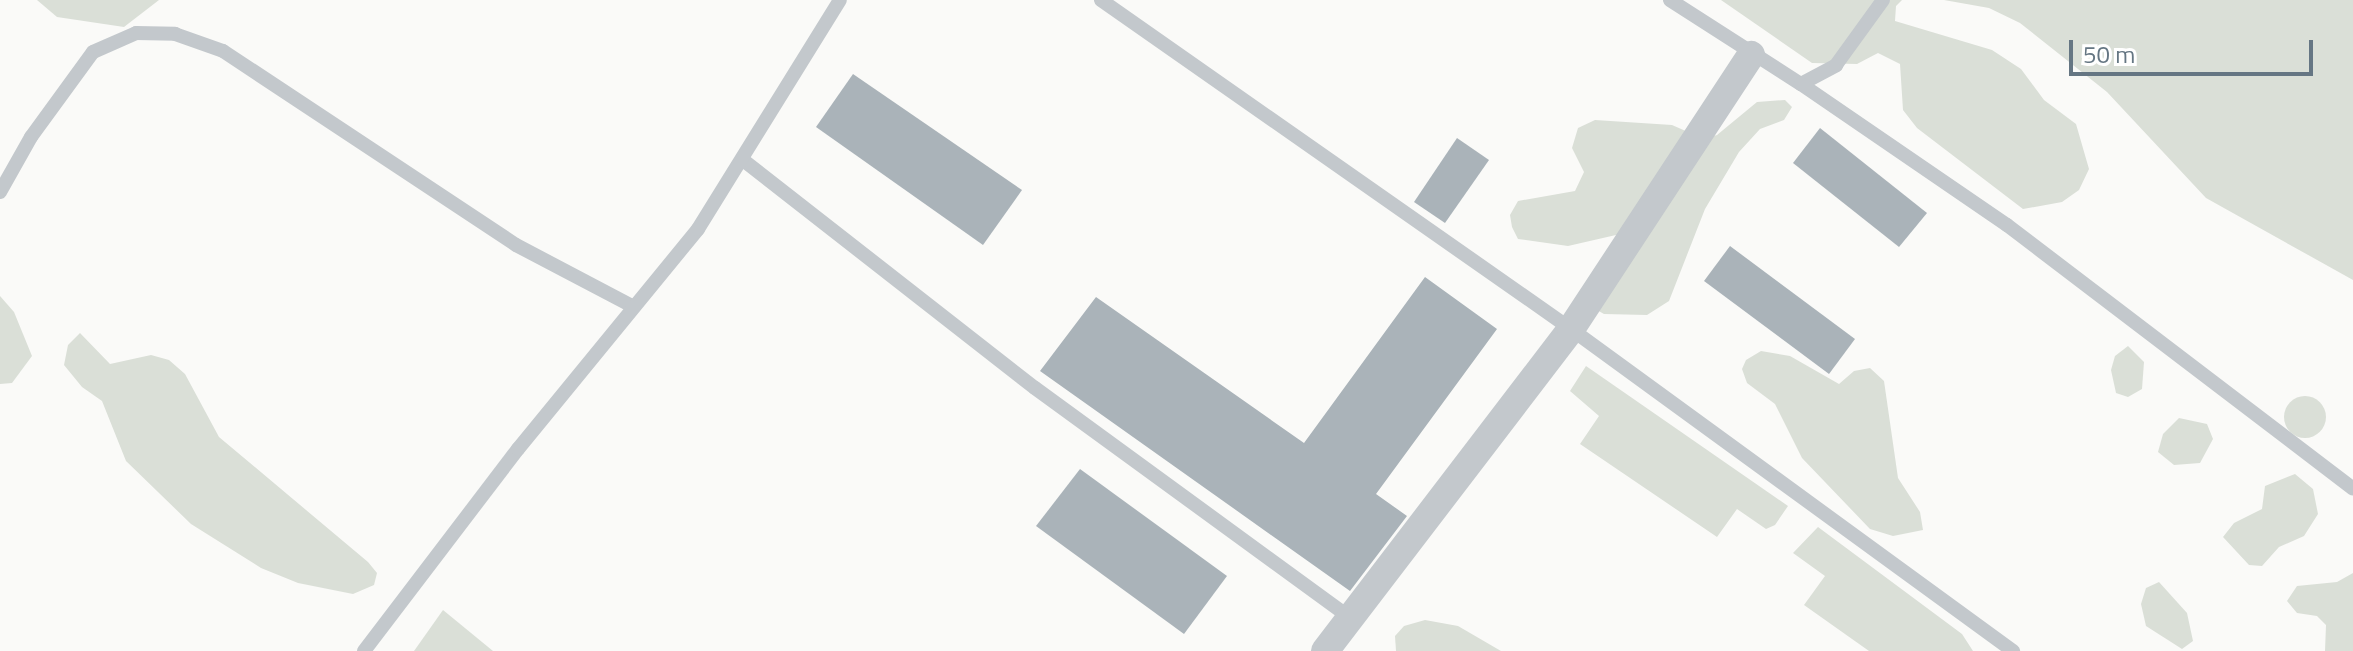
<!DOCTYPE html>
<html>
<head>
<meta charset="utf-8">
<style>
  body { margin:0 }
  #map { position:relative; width:2353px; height:651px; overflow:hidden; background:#fafaf8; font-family:"Titillium Web",sans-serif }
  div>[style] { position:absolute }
  .green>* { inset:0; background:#dadfd7 }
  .round { border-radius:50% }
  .building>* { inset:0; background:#aab3b9 }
  .lane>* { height:14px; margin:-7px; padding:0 7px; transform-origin:7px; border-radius:7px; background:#c3c8cc }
  .street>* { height:28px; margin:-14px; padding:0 14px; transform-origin:14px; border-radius:14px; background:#c3c8cc }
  span { translate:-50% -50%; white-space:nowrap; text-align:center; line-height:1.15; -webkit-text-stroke:8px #fff; paint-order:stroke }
  .scale { position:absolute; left:2069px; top:40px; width:244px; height:36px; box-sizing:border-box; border:4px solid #657683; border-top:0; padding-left:10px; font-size:24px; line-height:28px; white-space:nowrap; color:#657683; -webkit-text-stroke:6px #fff; paint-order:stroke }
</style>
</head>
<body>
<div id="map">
  <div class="green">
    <i style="clip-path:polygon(37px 0,159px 0,124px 27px,57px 17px)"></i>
    <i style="clip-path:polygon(1721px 0,1902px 0,1896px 6px,1895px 21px,1992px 50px,2021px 69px,2044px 100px,2076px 124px,2089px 169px,2079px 190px,2062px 202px,2023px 209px,1917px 128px,1903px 110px,1900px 64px,1878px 53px,1857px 64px,1812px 63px)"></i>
    <i style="clip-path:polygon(1944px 0,2353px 0,2353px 280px,2206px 198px,2107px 92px,2020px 23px,1989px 8px)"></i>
    <i style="clip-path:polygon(1785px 100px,1792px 107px,1784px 120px,1760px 129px,1739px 152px,1705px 209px,1669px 301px,1647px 315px,1604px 314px,1588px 305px,1629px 232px,1568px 246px,1518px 239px,1512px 227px,1510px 215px,1518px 201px,1575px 191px,1584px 172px,1572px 148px,1578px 128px,1595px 120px,1672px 125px,1704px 139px,1717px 135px,1757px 102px)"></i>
    <i style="clip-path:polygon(0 296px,14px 312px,32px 356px,12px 383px,0 384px)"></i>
    <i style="clip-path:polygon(80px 333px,110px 364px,151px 355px,169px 360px,185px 374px,219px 437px,368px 562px,377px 573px,374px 585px,353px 594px,298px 583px,261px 568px,191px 524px,126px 461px,102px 401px,82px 387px,64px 365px,68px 345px)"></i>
    <i style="clip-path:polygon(2128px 346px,2144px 362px,2142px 389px,2128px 397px,2116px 393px,2111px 370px,2115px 356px)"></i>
    <i style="clip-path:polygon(1761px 351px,1790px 356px,1839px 384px,1854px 371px,1870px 368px,1884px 381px,1898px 478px,1920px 512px,1923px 530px,1893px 536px,1870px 529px,1802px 458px,1775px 404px,1747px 383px,1742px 369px,1746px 360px)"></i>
    <i style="clip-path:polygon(1586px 366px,1788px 506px,1775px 525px,1766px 529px,1737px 509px,1717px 537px,1580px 444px,1599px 416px,1570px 391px)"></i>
    <i class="round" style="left:2284px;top:396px;width:42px;height:42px"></i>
    <i style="clip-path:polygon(2179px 418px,2207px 424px,2213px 439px,2200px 463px,2174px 465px,2158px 452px,2163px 434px)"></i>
    <i style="clip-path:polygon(2295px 474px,2313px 489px,2318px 514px,2304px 536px,2279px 547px,2262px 566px,2249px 565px,2223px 537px,2234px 523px,2262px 509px,2265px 486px)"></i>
    <i style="clip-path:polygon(1818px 527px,1962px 634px,1973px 651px,1869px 651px,1804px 605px,1825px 576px,1793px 553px)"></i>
    <i style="clip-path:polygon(2353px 573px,2353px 651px,2325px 651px,2326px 625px,2317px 616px,2297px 613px,2287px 601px,2297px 586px,2337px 582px)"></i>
    <i style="clip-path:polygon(2159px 582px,2187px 613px,2193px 641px,2182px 649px,2146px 626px,2141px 604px,2146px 588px)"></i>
    <i style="clip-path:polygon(443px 610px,493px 651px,414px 651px)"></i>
    <i style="clip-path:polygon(1425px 620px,1458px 626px,1501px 651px,1396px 651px,1395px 636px,1404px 626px)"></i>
  </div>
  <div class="building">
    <i style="clip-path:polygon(853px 74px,1022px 190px,983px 245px,816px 127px)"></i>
    <i style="clip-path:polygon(1820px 128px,1927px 213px,1899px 247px,1793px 163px)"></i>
    <i style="clip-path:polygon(1457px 138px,1489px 160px,1445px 223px,1414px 202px)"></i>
    <i style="clip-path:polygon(1730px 246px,1855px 339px,1829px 374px,1704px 281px)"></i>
    <i style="clip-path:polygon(1425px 277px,1497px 329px,1376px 494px,1407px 516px,1350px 591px,1040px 371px,1096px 297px,1304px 443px)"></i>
    <i style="clip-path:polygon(1080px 469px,1227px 576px,1184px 634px,1036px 526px)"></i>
  </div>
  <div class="lane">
    <i style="left:1101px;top:0;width:574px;rotate:34.99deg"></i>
    <i style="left:1571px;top:329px;width:547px;rotate:36.07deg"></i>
    <i style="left:1670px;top:0;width:156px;rotate:32.7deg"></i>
    <i style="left:1801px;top:84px;width:40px;rotate:-28deg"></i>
    <i style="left:1836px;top:65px;width:80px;rotate:-54.1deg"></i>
    <i style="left:1801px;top:84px;width:250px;rotate:34.4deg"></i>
    <i style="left:2007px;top:225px;width:435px;rotate:37.3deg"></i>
    <i style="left:743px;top:160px;width:370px;rotate:38deg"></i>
    <i style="left:1035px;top:388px;width:394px;rotate:36.1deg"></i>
    <i style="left:0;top:192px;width:63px;rotate:-60.6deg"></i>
    <i style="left:31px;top:137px;width:105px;rotate:-53.9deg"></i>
    <i style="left:93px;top:52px;width:47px;rotate:-23.8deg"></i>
    <i style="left:136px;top:33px;width:39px;rotate:1deg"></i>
    <i style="left:175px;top:34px;width:51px;rotate:19.5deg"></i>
    <i style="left:223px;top:51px;width:351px;rotate:33.5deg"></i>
    <i style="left:516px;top:245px;width:133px;rotate:27.7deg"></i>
    <i style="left:364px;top:651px;width:254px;rotate:-52.7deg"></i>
    <i style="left:518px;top:449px;width:284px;rotate:-50.7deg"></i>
    <i style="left:698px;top:229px;width:269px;rotate:-58.2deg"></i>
  </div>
  <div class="street">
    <i style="left:1325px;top:651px;width:405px;rotate:-52.6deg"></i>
    <i style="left:1571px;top:329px;width:328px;rotate:-56.7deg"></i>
  </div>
  <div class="scale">50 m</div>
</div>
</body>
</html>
